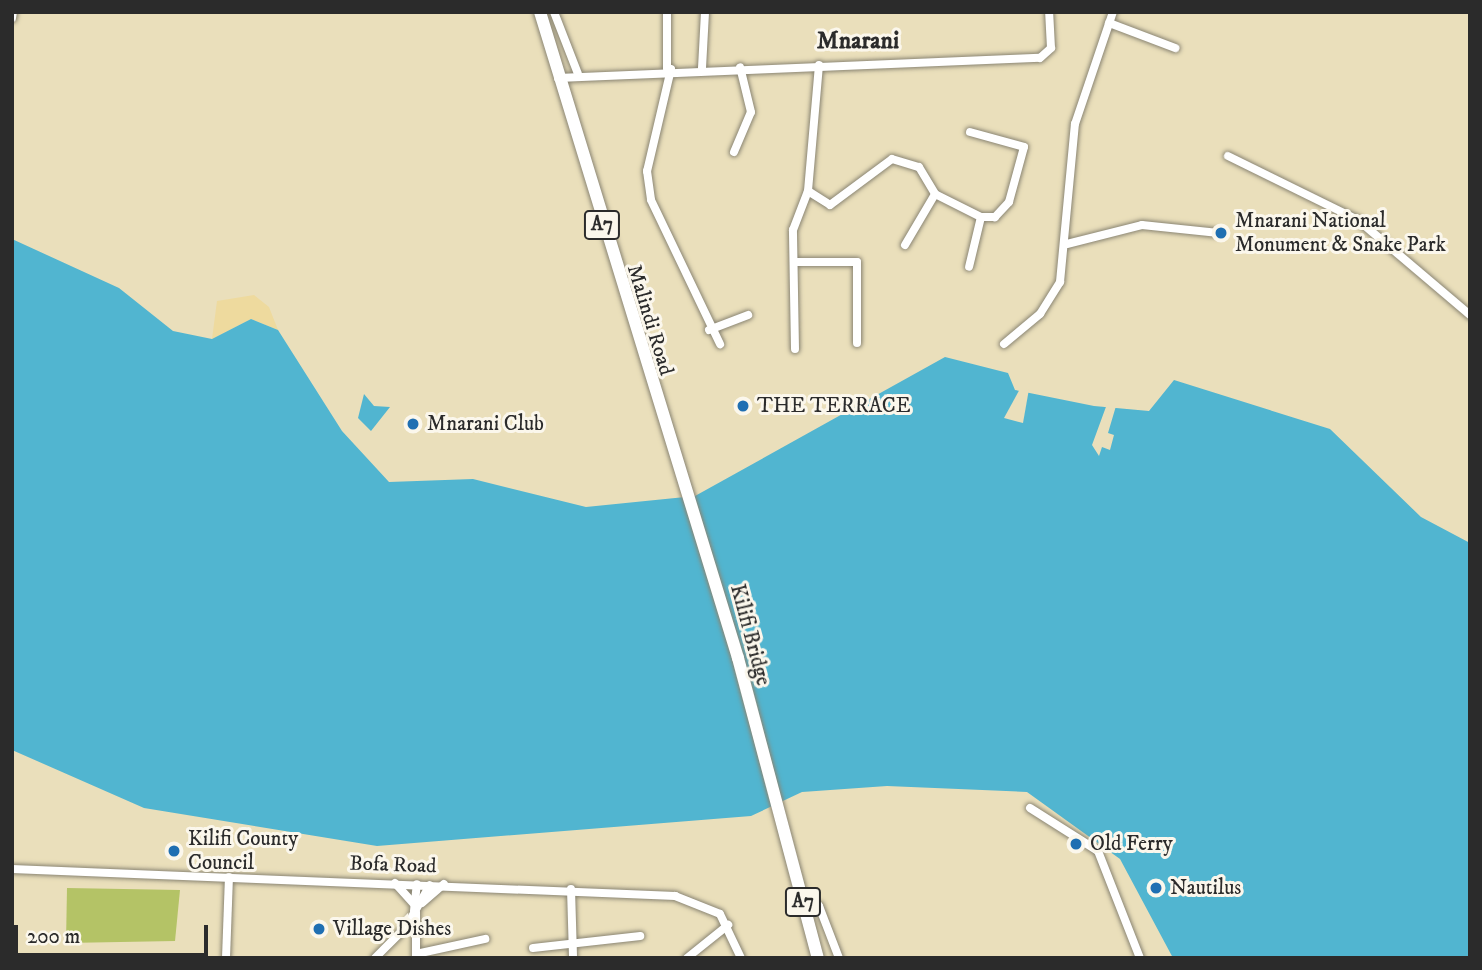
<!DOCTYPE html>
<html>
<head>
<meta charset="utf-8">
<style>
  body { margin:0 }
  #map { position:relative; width:1482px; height:970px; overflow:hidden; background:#eadfbb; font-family:"IM FELL DW Pica",serif }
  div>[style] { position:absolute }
  .green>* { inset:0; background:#b4c366 }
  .sand>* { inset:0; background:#eeda9e }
  .water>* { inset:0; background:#51b5d0 }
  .pier>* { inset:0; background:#eadfbb }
  .roads { filter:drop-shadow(0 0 2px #8a8573) drop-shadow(0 0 2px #8a8573) }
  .minor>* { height:8px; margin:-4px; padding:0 4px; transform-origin:4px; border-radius:4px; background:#fff }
  .highway>* { height:12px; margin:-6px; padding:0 6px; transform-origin:6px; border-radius:6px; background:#fff }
  .dots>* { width:19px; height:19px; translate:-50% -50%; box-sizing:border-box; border:4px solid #fbf7ec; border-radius:50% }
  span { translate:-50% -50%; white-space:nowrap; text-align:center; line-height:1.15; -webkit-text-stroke:6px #fbf7ec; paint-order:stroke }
  .shield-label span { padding:2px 5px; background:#fbf7ec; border:2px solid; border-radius:5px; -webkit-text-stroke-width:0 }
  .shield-label { font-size:19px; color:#2b2b2b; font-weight:700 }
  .poi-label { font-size:21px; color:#2b2b2b }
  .left { translate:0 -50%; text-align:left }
  .street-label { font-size:21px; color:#2b2b2b }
  .quarter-label { font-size:24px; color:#2b2b2b; font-weight:700 }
  .frame { position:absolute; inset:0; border:14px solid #2b2b2b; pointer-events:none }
  .scale { position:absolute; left:14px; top:925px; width:194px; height:32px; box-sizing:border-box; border:4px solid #2b2b2b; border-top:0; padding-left:9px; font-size:21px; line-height:24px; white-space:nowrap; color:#2b2b2b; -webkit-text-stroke:5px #fbf7ec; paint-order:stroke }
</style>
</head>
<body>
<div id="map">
  <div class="green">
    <i style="clip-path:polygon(67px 888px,180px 890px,175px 941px,66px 943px)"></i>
  </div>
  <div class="sand">
    <i style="clip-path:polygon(254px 295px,269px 307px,278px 330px,251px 319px,212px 339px,217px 301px)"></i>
  </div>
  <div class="water">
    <i style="clip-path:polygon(12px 239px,119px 288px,173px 331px,212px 339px,251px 319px,278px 330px,342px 431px,389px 482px,473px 479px,586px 507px,695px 496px,945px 357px,1008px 373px,1015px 390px,1094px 406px,1149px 411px,1174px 380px,1330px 429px,1421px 517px,1470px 543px,1470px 958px,1173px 958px,1120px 859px,1027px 792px,887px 786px,802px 792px,751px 816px,377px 846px,144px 808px,12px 750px)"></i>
    <i style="clip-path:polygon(364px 394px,374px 406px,390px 407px,371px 431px,358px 418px)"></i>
  </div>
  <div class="pier">
    <i style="clip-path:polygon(1021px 387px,1029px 389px,1023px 423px,1004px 418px)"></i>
    <i style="clip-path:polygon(1107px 404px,1116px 406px,1108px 433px,1114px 435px,1110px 450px,1102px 447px,1099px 456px,1092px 445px)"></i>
  </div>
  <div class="roads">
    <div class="minor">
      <i style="left:554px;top:12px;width:66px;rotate:68.8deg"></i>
      <i style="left:667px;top:12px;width:57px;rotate:90deg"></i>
      <i style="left:12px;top:18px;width:6px;rotate:-81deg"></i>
      <i style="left:1109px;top:23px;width:71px;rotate:20.7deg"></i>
      <i style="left:819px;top:65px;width:126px;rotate:95deg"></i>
      <i style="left:808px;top:191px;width:26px;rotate:32deg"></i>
      <i style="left:830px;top:205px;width:77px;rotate:-36.6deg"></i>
      <i style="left:892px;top:159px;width:28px;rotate:17deg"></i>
      <i style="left:919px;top:167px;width:31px;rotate:59deg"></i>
      <i style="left:935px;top:194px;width:51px;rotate:26.6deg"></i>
      <i style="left:981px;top:217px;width:51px;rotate:103.5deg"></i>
      <i style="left:702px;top:68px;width:56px;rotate:-86.9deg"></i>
      <i style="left:671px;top:69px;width:105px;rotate:103.2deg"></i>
      <i style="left:647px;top:171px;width:29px;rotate:82deg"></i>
      <i style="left:651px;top:200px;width:160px;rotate:64.4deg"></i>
      <i style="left:558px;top:78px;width:482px;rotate:-2.4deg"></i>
      <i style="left:1040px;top:58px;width:15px;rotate:-42deg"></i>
      <i style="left:1051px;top:48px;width:36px;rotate:-93deg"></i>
      <i style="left:970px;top:132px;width:56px;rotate:15.5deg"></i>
      <i style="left:1024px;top:147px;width:57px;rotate:105.3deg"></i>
      <i style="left:1009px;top:202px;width:21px;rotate:133deg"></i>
      <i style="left:995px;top:217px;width:14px;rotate:180deg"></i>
      <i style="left:734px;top:152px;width:43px;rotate:-67deg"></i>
      <i style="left:751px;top:112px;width:46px;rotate:-103.7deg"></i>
      <i style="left:1228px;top:156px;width:145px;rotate:26.2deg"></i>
      <i style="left:1358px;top:220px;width:147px;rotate:40.3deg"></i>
      <i style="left:1067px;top:244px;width:77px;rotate:-14.2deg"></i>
      <i style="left:1142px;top:225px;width:77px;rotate:5.9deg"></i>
      <i style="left:905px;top:245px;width:59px;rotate:-59.5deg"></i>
      <i style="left:794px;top:262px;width:63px"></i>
      <i style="left:857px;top:262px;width:81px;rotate:90deg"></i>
      <i style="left:709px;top:330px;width:42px;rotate:-21deg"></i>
      <i style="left:1004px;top:344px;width:47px;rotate:-39.8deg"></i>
      <i style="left:1040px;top:314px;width:38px;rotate:-58deg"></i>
      <i style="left:1060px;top:282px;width:159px;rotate:-84.6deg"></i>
      <i style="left:1075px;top:124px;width:118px;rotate:-71.3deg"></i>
      <i style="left:795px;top:349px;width:119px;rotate:-91deg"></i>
      <i style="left:793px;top:230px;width:42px;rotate:-69deg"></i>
      <i style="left:1030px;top:808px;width:80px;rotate:32.3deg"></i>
      <i style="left:1098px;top:851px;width:115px;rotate:68.6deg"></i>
      <i style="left:12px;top:869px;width:664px;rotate:2.33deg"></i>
      <i style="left:675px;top:896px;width:48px;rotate:21.8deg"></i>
      <i style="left:720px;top:914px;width:49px;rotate:64.5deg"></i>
      <i style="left:395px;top:883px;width:30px;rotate:48deg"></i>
      <i style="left:571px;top:889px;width:69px;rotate:88.3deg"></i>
      <i style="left:422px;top:903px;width:29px;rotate:-41deg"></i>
      <i style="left:414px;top:911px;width:27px;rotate:-84deg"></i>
      <i style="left:806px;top:911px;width:14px;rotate:-21deg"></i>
      <i style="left:819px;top:906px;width:56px;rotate:69deg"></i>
      <i style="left:416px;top:912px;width:46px;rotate:90deg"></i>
      <i style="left:533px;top:948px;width:108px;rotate:-6.4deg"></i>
      <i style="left:416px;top:954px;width:71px;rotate:-12.3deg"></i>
      <i style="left:226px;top:958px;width:81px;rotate:-87.9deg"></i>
      <i style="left:375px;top:958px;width:44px;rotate:-45deg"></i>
      <i style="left:406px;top:927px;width:48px;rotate:-60.3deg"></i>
      <i style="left:687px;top:958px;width:53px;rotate:-38.8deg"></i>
    </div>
    <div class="highway">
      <i style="left:540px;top:12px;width:676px;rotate:72.96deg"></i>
      <i style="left:738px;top:658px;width:310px;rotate:75.1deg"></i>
    </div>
  </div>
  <div class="dots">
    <i style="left:1221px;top:233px;background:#1f6fb2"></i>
    <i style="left:743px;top:406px;background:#1f6fb2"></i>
    <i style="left:413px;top:424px;background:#1f6fb2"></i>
    <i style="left:1076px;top:844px;background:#1f6fb2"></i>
    <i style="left:174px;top:851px;background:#1f6fb2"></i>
    <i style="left:1156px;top:888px;background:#1f6fb2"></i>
    <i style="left:319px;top:929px;background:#1f6fb2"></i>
  </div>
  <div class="shield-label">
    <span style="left:602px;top:225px">A7</span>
    <span style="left:803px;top:902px">A7</span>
  </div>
  <div class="poi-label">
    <span class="left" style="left:1235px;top:233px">Mnarani National<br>Monument &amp; Snake Park</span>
    <span class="left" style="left:757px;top:406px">THE TERRACE</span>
    <span class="left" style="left:427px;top:424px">Mnarani Club</span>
    <span class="left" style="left:188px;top:851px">Kilifi County<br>Council</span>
    <span class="left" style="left:1090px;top:844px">Old Ferry</span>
    <span class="left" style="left:1170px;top:888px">Nautilus</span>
    <span class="left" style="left:333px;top:929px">Village Dishes</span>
  </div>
  <div class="street-label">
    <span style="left:650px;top:320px;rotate:73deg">Malindi Road</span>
    <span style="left:750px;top:635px;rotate:75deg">Kilifi Bridge</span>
    <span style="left:393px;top:865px;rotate:2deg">Bofa Road</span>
  </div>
  <div class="quarter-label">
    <span style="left:858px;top:42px">Mnarani</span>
  </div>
  <div class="frame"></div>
  <div class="scale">200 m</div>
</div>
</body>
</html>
